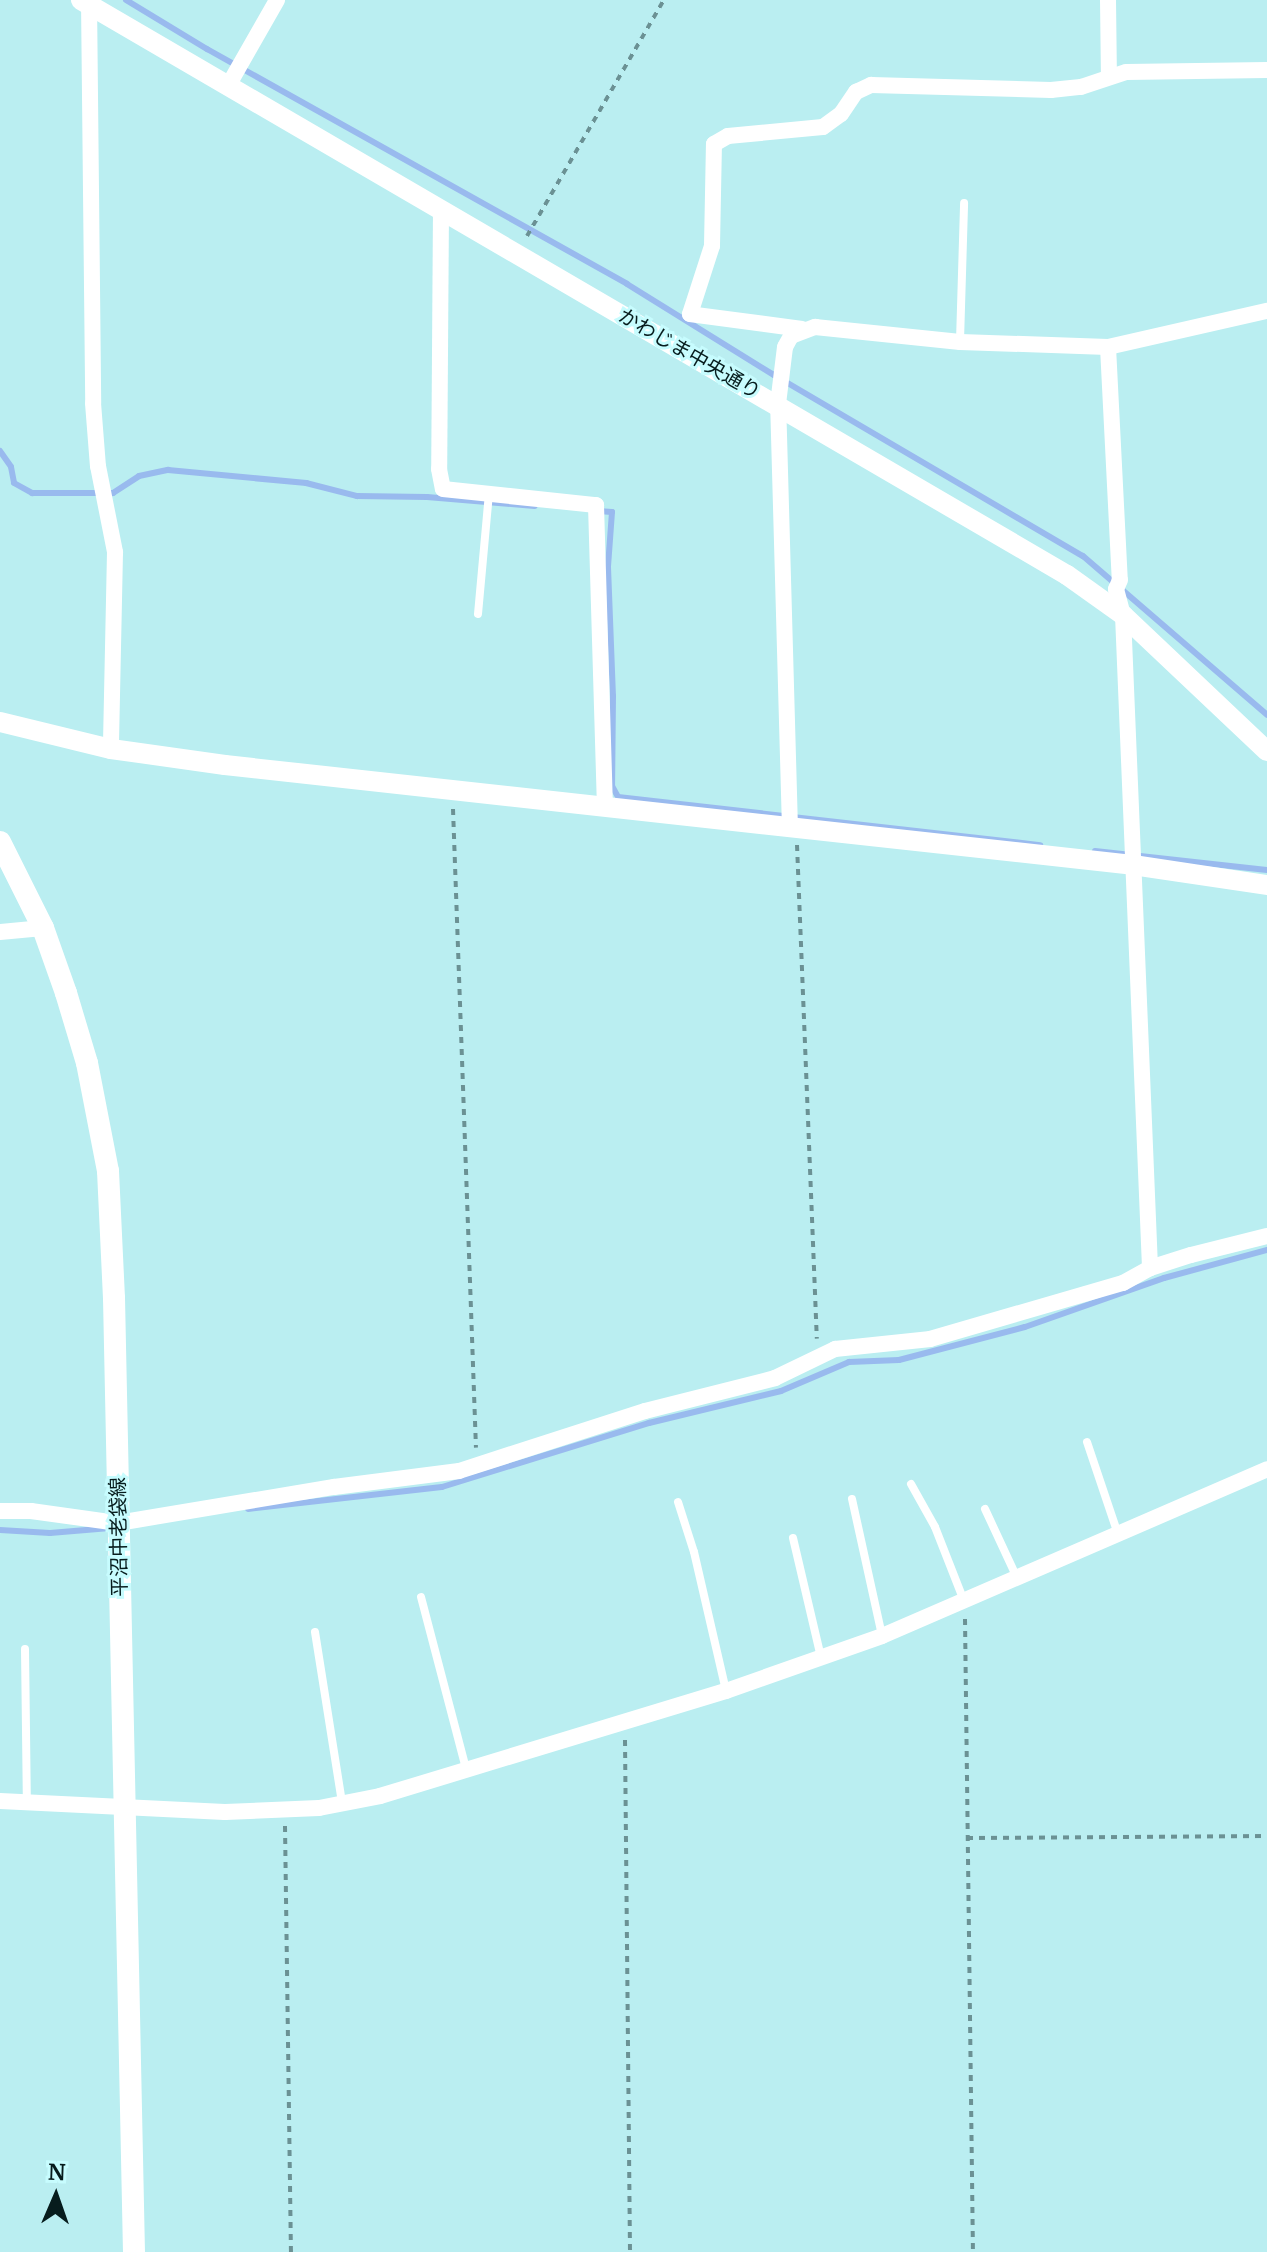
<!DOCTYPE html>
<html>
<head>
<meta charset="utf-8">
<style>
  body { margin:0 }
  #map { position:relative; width:1267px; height:2252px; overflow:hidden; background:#baeef1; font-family:Merriweather,"Noto Sans JP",serif }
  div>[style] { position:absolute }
  .stream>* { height:6px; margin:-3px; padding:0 3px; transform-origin:3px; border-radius:3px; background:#99baee }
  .path>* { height:4px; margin-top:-2px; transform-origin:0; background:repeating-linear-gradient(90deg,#6b9194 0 6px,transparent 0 12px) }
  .service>* { height:8px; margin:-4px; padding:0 4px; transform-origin:4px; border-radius:4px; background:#fff }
  .minor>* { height:16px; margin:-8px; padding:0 8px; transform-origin:8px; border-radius:8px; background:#fff }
  .tertiary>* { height:20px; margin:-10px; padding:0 10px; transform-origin:10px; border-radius:10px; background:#fff }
  .secondary>* { height:22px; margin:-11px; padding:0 11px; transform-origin:11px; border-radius:11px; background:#fff }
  span { translate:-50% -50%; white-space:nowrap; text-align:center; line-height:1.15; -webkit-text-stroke:6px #c7fcfe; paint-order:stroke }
  .street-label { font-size:20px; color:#071c1d }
  .north { position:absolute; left:16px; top:2156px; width:80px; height:80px; -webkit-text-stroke:6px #c7fcfe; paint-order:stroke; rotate:2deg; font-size:22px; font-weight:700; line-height:32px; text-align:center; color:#071c1d }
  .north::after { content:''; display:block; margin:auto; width:28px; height:36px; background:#071c1d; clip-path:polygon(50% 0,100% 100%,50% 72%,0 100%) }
</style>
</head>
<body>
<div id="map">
  <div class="stream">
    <i style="left:126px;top:0;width:95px;rotate:31.2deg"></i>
    <i style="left:207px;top:49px;width:481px;rotate:29.2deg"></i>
    <i style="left:627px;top:284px;width:173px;rotate:31.8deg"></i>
    <i style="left:774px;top:375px;width:358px;rotate:30.4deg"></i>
    <i style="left:1083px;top:556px;width:243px;rotate:40.8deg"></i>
    <i style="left:0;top:451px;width:19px;rotate:55deg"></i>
    <i style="left:11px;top:467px;width:16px;rotate:79deg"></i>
    <i style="left:14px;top:483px;width:21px;rotate:29deg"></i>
    <i style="left:32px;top:493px;width:81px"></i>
    <i style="left:113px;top:493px;width:31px;rotate:-33deg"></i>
    <i style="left:139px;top:476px;width:30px;rotate:-12deg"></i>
    <i style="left:168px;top:470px;width:139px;rotate:5.4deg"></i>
    <i style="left:306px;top:483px;width:53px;rotate:14.3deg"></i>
    <i style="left:357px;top:496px;width:70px;rotate:0.8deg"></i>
    <i style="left:427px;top:497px;width:108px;rotate:4.8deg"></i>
    <i style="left:598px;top:511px;width:14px;rotate:4deg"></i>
    <i style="left:612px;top:512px;width:55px;rotate:94.2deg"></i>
    <i style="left:608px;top:567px;width:129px;rotate:87.8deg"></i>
    <i style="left:613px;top:696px;width:90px;rotate:90.6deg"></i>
    <i style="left:612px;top:786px;width:13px;rotate:61deg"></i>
    <i style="left:618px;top:797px;width:425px;rotate:6.5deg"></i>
    <i style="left:1095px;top:851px;width:173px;rotate:6.3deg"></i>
    <i style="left:248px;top:1509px;width:195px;rotate:-6.5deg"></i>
    <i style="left:442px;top:1487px;width:217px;rotate:-17.2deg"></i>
    <i style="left:649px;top:1423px;width:136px;rotate:-13.6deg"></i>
    <i style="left:781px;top:1391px;width:74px;rotate:-23.1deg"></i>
    <i style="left:849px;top:1362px;width:50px;rotate:-2.3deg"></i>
    <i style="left:899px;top:1360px;width:130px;rotate:-14.7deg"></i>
    <i style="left:1025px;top:1327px;width:147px;rotate:-19.4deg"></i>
    <i style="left:1164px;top:1278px;width:107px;rotate:-15.2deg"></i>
    <i style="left:0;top:1530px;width:50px;rotate:3.4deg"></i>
    <i style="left:50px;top:1533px;width:60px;rotate:-4.8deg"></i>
  </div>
  <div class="path">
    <i style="left:527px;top:236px;width:273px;rotate:-59.9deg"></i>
    <i style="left:453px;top:809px;width:639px;rotate:87.94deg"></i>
    <i style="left:797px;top:845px;width:494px;rotate:87.7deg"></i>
    <i style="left:965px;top:1619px;width:633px;rotate:89.28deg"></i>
    <i style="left:625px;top:1740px;width:512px;rotate:89.44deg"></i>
    <i style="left:285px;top:1826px;width:426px;rotate:89.2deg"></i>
    <i style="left:967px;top:1838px;width:300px;rotate:-0.4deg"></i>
  </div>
  <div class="service">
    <i style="left:960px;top:341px;width:138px;rotate:-88.3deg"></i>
    <i style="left:478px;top:614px;width:121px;rotate:-84.8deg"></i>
    <i style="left:1087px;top:1442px;width:97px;rotate:71.4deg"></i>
    <i style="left:911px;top:1484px;width:49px;rotate:60.8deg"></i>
    <i style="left:935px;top:1527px;width:79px;rotate:68.6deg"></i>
    <i style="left:852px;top:1499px;width:140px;rotate:77.6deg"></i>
    <i style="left:678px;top:1502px;width:52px;rotate:72.3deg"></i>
    <i style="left:694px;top:1552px;width:143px;rotate:77deg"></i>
    <i style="left:985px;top:1509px;width:76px;rotate:65.1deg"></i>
    <i style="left:793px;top:1538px;width:122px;rotate:76.8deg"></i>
    <i style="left:421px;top:1597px;width:178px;rotate:75.3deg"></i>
    <i style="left:315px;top:1632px;width:173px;rotate:81deg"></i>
    <i style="left:25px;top:1649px;width:153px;rotate:89.3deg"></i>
  </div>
  <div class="minor">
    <i style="left:89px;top:0;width:403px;rotate:89.4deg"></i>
    <i style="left:93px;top:403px;width:63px;rotate:85.5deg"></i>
    <i style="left:98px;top:466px;width:88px;rotate:78.8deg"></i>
    <i style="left:115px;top:552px;width:197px;rotate:91.2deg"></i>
    <i style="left:1108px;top:0;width:77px;rotate:89.3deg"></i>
    <i style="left:228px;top:86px;width:99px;rotate:-60.3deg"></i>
    <i style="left:441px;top:209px;width:260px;rotate:90.4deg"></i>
    <i style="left:439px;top:469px;width:20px;rotate:79deg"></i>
    <i style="left:443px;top:489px;width:154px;rotate:6deg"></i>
    <i style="left:596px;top:505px;width:303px;rotate:88.3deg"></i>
    <i style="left:802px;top:329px;width:113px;rotate:-172.4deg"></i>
    <i style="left:690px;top:314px;width:71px;rotate:-72.1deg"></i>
    <i style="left:712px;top:246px;width:102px;rotate:-88.9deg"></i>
    <i style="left:714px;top:144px;width:16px;rotate:-30deg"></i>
    <i style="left:728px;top:136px;width:95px;rotate:-5.4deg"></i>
    <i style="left:823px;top:127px;width:22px;rotate:-36deg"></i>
    <i style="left:841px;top:114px;width:27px;rotate:-56deg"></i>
    <i style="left:856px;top:92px;width:17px;rotate:-25deg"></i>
    <i style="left:871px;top:85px;width:180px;rotate:1.6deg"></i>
    <i style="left:1051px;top:90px;width:30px;rotate:-6deg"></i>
    <i style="left:1081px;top:87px;width:47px;rotate:-18.4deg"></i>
    <i style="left:1126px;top:72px;width:141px;rotate:-0.8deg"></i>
    <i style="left:1108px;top:347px;width:233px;rotate:87.1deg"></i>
    <i style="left:1120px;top:580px;width:10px;rotate:114deg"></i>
    <i style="left:1116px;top:589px;width:27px;rotate:75deg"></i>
    <i style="left:1123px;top:615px;width:654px;rotate:87.63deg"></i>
    <i style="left:790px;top:829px;width:425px;rotate:-91.6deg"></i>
    <i style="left:778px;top:404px;width:57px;rotate:-83deg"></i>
    <i style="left:785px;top:347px;width:13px;rotate:-61deg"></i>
    <i style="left:791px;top:336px;width:26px;rotate:-21deg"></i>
    <i style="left:815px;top:327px;width:146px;rotate:5.9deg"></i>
    <i style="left:960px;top:342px;width:148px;rotate:1.9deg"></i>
    <i style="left:1108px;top:347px;width:163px;rotate:-12.8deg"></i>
    <i style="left:0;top:932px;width:43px;rotate:-5.3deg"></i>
    <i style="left:0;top:1511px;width:31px"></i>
    <i style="left:31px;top:1511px;width:88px;rotate:7.9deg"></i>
    <i style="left:118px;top:1523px;width:219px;rotate:-9.5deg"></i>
    <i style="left:334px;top:1487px;width:126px;rotate:-7.3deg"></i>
    <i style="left:459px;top:1471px;width:195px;rotate:-17.9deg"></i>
    <i style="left:645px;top:1411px;width:134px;rotate:-14.2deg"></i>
    <i style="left:775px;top:1378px;width:67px;rotate:-25.8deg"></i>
    <i style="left:835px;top:1349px;width:96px;rotate:-6deg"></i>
    <i style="left:930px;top:1339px;width:201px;rotate:-16.2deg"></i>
    <i style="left:1123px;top:1283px;width:31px;rotate:-29deg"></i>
    <i style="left:1150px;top:1268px;width:43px;rotate:-17.6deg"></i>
    <i style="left:1191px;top:1255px;width:78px;rotate:-14deg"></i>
    <i style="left:0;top:1801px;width:225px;rotate:2.8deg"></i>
    <i style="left:225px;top:1812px;width:94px;rotate:-2.4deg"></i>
    <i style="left:319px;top:1808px;width:62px;rotate:-11.1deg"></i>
    <i style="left:380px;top:1796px;width:362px;rotate:-16.9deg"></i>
    <i style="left:726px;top:1691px;width:165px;rotate:-19.4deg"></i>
    <i style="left:882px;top:1636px;width:420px;rotate:-23.4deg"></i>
  </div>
  <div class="tertiary">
    <i style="left:81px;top:0;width:1141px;rotate:30.25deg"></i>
    <i style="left:1067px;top:575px;width:69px;rotate:35.5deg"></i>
    <i style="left:1123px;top:615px;width:198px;rotate:43.4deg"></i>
    <i style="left:0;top:722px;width:114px;rotate:13.7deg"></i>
    <i style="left:111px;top:749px;width:115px;rotate:8deg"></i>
    <i style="left:225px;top:765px;width:913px;rotate:6.28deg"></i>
    <i style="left:1133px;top:865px;width:135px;rotate:8.5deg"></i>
  </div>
  <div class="secondary">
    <i style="left:0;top:842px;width:96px;rotate:63.4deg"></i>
    <i style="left:43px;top:928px;width:69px;rotate:70.5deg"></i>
    <i style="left:66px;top:993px;width:73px;rotate:73.3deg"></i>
    <i style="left:87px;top:1063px;width:110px;rotate:79deg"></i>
    <i style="left:108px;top:1171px;width:127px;rotate:87.3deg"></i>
    <i style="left:114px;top:1298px;width:954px;rotate:88.8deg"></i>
  </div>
  <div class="street-label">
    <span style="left:690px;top:353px;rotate:30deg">かわじま中央通り</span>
    <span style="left:118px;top:1537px;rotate:-91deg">平沼中老袋線</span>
  </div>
  <div class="north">N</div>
</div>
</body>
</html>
